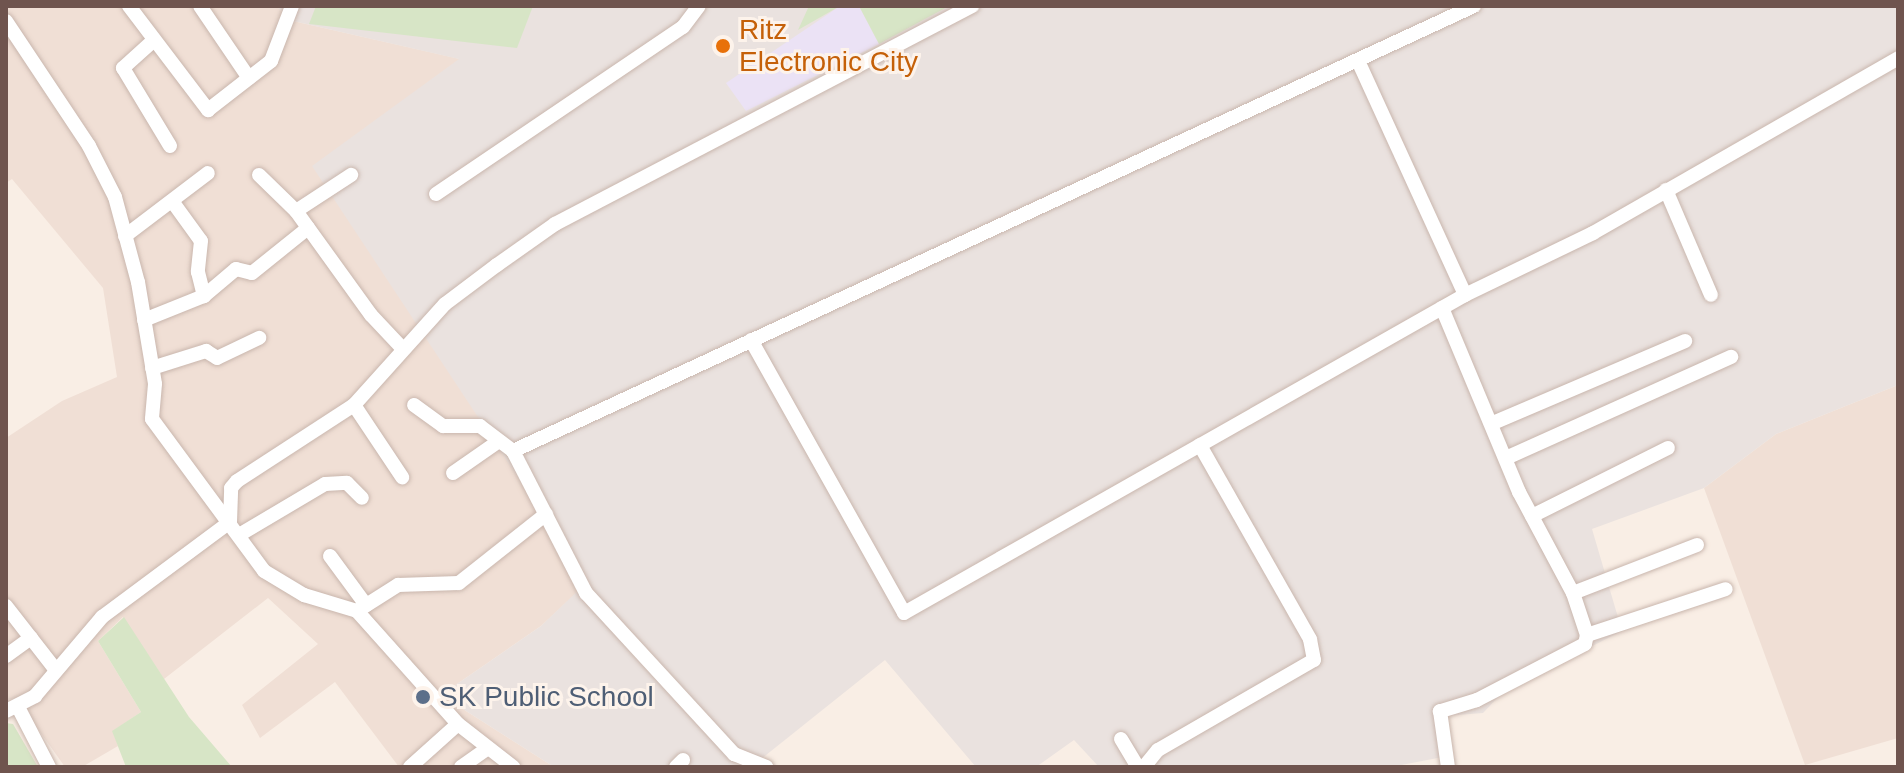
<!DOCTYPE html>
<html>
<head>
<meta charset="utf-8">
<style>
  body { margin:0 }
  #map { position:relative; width:1904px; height:773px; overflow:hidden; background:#f9eee5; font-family:Helvetica,sans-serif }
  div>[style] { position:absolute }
  .residential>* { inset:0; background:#f0dfd5 }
  .industrial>* { inset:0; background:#eae2df }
  .education>* { inset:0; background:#ebe2f5 }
  .green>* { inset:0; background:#d7e5c6 }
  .roads { filter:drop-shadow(0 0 2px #c9b6ad) drop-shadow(0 0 2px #c9b6ad) }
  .minor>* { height:14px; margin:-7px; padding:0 7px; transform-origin:7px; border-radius:7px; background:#fff }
  .dots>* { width:22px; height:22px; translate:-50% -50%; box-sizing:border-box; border:4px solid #fdf3eb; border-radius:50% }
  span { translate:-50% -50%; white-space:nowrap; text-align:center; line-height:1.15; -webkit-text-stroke:6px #fdf3eb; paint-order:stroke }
  .food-label { font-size:28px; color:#c56008 }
  .left { translate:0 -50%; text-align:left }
  .service-label { font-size:28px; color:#4e5e75 }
  .frame { position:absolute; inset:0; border:8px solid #6f544e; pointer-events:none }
</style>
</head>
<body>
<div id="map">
  <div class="residential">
    <i style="clip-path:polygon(6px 6px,276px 6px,293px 21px,460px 59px,587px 583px,541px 626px,441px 695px,554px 767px,399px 767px,335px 682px,260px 738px,242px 705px,318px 644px,268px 598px,164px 679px,123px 617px,98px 641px,141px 712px,113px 731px,118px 746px,82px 767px,65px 767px,16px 698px,6px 700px,6px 438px,62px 401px,117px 377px,103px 288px,12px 179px,6px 183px)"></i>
    <i style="clip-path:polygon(1898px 385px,1898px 738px,1805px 765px,1704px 488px,1776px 434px)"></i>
  </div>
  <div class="industrial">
    <i style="clip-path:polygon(276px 6px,1898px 6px,1898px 385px,1776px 434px,1704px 488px,1592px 529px,1622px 631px,1505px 690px,1483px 713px,1444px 716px,1448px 756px,1391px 767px,1099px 767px,1074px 740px,1036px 767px,976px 767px,885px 660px,751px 767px,554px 767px,441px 695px,541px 626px,587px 582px,312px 166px,459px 59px,293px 21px)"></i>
  </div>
  <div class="education">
    <i style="clip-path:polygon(840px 6px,859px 6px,879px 44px,746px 111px,726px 83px)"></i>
  </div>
  <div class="green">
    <i style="clip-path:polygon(316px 6px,533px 6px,517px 48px,309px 24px)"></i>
    <i style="clip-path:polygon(809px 6px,840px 6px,798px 30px)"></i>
    <i style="clip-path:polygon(859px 6px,949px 6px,879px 44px)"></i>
    <i style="clip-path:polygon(124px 617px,189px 717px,232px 767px,126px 767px,112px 731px,141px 712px,98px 641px)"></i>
    <i style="clip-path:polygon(6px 723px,13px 724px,38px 767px,6px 767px)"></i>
  </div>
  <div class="roads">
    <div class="minor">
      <i style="left:129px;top:6px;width:131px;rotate:52.8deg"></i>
      <i style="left:208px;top:110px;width:80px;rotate:-37.9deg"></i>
      <i style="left:271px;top:61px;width:59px;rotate:-69.1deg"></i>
      <i style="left:200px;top:6px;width:87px;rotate:55.8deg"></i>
      <i style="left:6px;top:21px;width:150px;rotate:56.4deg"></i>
      <i style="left:89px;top:146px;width:57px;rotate:63deg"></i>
      <i style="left:115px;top:197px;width:88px;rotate:74.9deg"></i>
      <i style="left:138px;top:282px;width:103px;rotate:80.5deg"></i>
      <i style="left:155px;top:384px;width:35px;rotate:95deg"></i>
      <i style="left:152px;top:419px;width:189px;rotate:53.6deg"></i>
      <i style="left:264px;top:571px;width:47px;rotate:31deg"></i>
      <i style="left:304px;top:595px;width:55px;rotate:16.8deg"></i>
      <i style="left:357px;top:611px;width:152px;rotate:48.2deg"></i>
      <i style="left:458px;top:724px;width:70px;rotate:38deg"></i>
      <i style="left:154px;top:40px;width:42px;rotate:137.9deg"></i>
      <i style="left:123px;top:68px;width:91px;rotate:58.9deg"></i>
      <i style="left:1359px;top:63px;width:255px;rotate:65.4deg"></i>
      <i style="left:259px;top:175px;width:52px;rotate:44.2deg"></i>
      <i style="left:296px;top:211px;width:128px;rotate:54.2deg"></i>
      <i style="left:371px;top:315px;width:45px;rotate:46.8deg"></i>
      <i style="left:1666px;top:190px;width:114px;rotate:66.8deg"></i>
      <i style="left:436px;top:194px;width:298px;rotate:-34.1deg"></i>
      <i style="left:683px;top:27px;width:26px;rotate:-53deg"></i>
      <i style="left:172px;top:201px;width:49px;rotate:54.1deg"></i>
      <i style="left:201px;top:241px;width:31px;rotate:96deg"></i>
      <i style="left:198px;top:272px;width:25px;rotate:76deg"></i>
      <i style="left:296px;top:211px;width:66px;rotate:-33.2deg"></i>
      <i style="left:125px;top:236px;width:104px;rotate:-37.2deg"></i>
      <i style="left:1442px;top:308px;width:199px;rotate:67.3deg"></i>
      <i style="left:1519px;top:492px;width:115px;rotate:61.9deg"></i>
      <i style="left:1573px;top:593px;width:44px;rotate:71.6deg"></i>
      <i style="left:1587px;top:635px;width:9px;rotate:103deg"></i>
      <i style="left:1585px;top:644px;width:122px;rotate:152.6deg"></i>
      <i style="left:1477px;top:700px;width:39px;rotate:163deg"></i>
      <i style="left:1440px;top:711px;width:57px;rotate:81.9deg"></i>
      <i style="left:144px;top:320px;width:65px;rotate:-21.8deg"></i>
      <i style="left:204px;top:296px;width:42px;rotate:-40.2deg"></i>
      <i style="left:236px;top:269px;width:16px;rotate:14deg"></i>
      <i style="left:252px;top:273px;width:72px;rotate:-38.8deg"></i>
      <i style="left:751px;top:340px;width:313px;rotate:60.7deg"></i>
      <i style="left:904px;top:613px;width:645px;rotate:-29.55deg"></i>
      <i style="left:1465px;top:295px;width:142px;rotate:-25.8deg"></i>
      <i style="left:1593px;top:233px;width:352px;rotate:-29.8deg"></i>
      <i style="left:152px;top:368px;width:57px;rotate:-17.5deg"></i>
      <i style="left:206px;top:351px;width:13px;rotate:32deg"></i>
      <i style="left:217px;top:358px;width:47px;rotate:-25.5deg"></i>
      <i style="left:354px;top:405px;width:87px;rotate:56.3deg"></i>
      <i style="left:414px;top:405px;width:36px;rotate:36deg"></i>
      <i style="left:443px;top:426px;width:37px"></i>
      <i style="left:480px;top:426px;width:41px;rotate:37.1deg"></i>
      <i style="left:513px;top:451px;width:160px;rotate:62.8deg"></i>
      <i style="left:586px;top:593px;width:219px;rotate:47.4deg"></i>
      <i style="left:734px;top:754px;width:35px;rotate:22deg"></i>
      <i style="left:1493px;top:423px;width:209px;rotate:-23.1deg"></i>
      <i style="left:513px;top:451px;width:1059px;rotate:-24.85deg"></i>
      <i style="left:1506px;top:458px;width:247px;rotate:-24.2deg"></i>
      <i style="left:453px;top:473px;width:56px;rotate:-34.8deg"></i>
      <i style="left:1532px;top:516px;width:152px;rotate:-26.6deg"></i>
      <i style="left:239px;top:535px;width:100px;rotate:-30.7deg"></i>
      <i style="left:325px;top:484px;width:22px;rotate:-3deg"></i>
      <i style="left:347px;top:483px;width:21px;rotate:45deg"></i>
      <i style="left:330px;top:556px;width:61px;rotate:53.7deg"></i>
      <i style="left:1573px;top:593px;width:133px;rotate:-21.2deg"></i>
      <i style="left:6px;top:606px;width:80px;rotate:52.1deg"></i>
      <i style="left:357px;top:611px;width:49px;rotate:-32.4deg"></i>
      <i style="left:398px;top:585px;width:61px;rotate:-1.9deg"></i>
      <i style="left:459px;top:583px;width:111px;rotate:-38.4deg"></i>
      <i style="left:1587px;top:635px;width:146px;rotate:-18.3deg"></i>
      <i style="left:6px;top:656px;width:31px;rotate:-36deg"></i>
      <i style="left:18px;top:707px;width:68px;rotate:62.7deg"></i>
      <i style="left:6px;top:711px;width:33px;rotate:-27deg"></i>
      <i style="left:35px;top:696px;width:104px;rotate:-49.7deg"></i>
      <i style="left:102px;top:617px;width:159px;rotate:-36.6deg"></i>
      <i style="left:230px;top:522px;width:34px;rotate:-88deg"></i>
      <i style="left:231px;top:488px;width:9px;rotate:-49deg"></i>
      <i style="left:237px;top:481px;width:140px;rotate:-33deg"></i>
      <i style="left:354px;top:405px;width:136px;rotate:-48deg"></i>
      <i style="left:445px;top:304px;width:65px;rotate:-36.9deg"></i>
      <i style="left:497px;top:265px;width:71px;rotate:-35.3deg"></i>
      <i style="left:555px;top:224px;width:471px;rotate:-27.6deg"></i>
      <i style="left:1121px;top:739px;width:33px;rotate:59deg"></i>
      <i style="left:410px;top:767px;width:64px;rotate:-41.9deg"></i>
      <i style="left:461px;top:767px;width:33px;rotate:-35deg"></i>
      <i style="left:676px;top:767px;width:10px;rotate:-45deg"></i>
      <i style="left:1144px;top:767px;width:22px;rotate:-51deg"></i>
      <i style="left:1158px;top:750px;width:180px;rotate:-30deg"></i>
      <i style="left:1314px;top:660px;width:21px;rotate:-101deg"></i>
      <i style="left:1310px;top:639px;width:223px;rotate:-119.6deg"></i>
    </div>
  </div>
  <div class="dots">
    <i style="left:723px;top:46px;background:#e8710a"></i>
    <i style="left:423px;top:697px;background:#5c6f8a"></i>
  </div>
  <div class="food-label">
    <span class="left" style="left:739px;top:46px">Ritz<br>Electronic City</span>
  </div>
  <div class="service-label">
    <span class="left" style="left:439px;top:697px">SK Public School</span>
  </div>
  <div class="frame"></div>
</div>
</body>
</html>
